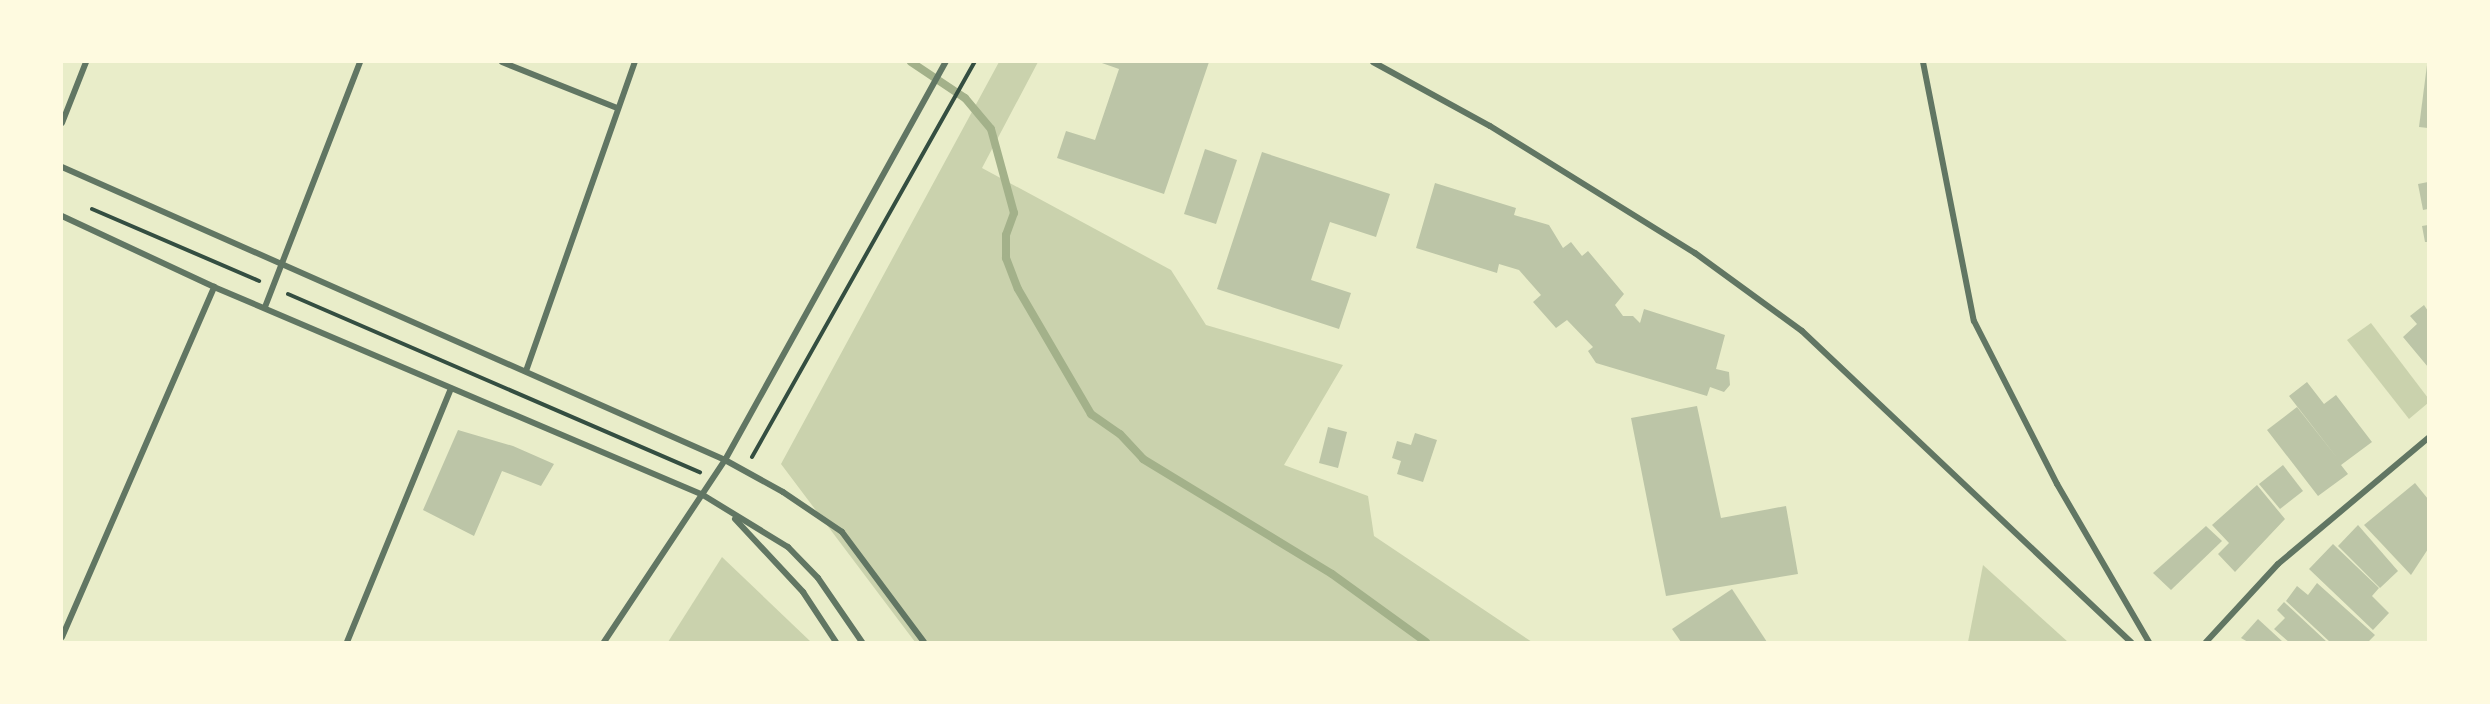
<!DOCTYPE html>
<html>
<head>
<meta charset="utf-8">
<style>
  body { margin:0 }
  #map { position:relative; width:2490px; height:704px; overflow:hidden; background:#e9edc9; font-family:Signika,sans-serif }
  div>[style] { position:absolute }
  .green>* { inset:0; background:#cad2ad }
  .stream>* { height:8px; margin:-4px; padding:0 4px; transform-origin:4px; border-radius:4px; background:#a3b18a }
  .building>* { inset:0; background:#bcc5a7 }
  .path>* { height:4px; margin:-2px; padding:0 2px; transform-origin:2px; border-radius:2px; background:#344e41 }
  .minor>* { height:6px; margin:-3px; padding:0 3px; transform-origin:3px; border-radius:3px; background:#617663 }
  span { translate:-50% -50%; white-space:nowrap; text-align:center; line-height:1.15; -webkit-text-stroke:4.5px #fefae0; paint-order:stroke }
  .frame { position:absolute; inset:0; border:63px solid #fefae0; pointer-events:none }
</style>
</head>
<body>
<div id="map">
  <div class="green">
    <i style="clip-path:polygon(999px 62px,1038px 62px,982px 168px,1171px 270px,1206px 325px,1343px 365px,1284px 465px,1368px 496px,1374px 536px,1532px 642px,915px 642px,781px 464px)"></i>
    <i style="clip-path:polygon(2371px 323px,2428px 398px,2428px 403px,2409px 419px,2347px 340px)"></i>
    <i style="clip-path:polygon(722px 557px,811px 642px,668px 642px)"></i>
    <i style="clip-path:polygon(1983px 565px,2068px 642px,1968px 642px)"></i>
  </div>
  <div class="stream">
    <i style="left:911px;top:62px;width:65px;rotate:33.7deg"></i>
    <i style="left:965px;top:98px;width:40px;rotate:50deg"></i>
    <i style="left:991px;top:129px;width:87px;rotate:74.7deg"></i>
    <i style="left:1014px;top:213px;width:23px;rotate:110deg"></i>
    <i style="left:1006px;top:235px;width:23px;rotate:90deg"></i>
    <i style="left:1006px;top:258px;width:33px;rotate:69deg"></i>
    <i style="left:1018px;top:289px;width:145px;rotate:59.7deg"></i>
    <i style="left:1091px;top:414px;width:35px;rotate:35deg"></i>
    <i style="left:1120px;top:434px;width:34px;rotate:47deg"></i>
    <i style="left:1143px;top:459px;width:221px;rotate:31.3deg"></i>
    <i style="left:1332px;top:574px;width:116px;rotate:35.9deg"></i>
  </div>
  <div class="building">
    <i style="clip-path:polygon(1099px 62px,1209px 62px,1164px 194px,1057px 158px,1066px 131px,1095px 140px,1119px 69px)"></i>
    <i style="clip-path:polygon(2427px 65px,2428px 65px,2428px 128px,2419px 127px)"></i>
    <i style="clip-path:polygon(1205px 149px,1237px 160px,1216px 224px,1184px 214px)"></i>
    <i style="clip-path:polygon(1262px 152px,1390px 194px,1376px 237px,1330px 222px,1311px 280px,1351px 293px,1339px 329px,1217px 289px)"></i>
    <i style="clip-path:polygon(2428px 182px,2428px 209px,2423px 210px,2418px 184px)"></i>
    <i style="clip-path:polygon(1435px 183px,1516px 208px,1514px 215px,1549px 225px,1563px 248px,1571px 242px,1582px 256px,1588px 251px,1624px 294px,1615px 305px,1623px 316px,1633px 316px,1640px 323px,1644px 309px,1725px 335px,1716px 369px,1729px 372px,1730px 385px,1724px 392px,1710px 387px,1707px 396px,1596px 363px,1588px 351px,1593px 347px,1567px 320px,1556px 328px,1533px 302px,1541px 295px,1519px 270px,1499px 264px,1497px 273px,1416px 248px)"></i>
    <i style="clip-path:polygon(2428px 225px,2428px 242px,2425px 242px,2422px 226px)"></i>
    <i style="clip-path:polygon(2424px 305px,2428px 311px,2428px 367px,2403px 337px,2417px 324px,2410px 316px)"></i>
    <i style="clip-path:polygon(2307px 382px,2324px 404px,2336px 395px,2372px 442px,2341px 465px,2348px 474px,2318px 496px,2267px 430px,2297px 407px,2338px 459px,2289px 396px)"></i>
    <i style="clip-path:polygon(1697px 406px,1721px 518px,1786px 506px,1798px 574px,1666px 596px,1631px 418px)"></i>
    <i style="clip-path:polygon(1328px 427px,1347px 432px,1338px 468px,1319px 463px)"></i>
    <i style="clip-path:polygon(458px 430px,513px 446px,554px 464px,541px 486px,502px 471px,474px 536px,423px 510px)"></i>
    <i style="clip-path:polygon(1415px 433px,1437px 440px,1423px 482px,1397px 474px,1401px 461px,1392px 458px,1397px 441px,1411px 445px)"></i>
    <i style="clip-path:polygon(2283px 465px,2303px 491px,2280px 509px,2259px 484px)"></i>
    <i style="clip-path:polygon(2415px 483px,2428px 499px,2428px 549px,2411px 575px,2364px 525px)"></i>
    <i style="clip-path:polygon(2257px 485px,2285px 519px,2235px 572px,2218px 554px,2229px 543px,2212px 525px)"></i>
    <i style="clip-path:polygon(2358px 525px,2398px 571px,2380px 588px,2338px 546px)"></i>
    <i style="clip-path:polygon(2206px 526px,2222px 541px,2171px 590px,2153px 573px)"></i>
    <i style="clip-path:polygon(2333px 544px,2379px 588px,2372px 596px,2389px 613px,2373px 630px,2309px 569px)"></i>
    <i style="clip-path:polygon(2317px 583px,2375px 635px,2368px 642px,2330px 642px,2286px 601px,2297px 586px,2308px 595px)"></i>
    <i style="clip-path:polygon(1732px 589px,1767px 642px,1681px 642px,1672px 629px)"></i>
    <i style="clip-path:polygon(2284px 602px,2327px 642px,2289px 642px,2274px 629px,2285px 618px,2277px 610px)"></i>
    <i style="clip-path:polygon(2258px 619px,2283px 642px,2248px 642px,2241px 638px)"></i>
  </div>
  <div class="path">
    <i style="left:92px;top:209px;width:182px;rotate:23.3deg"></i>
    <i style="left:288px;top:294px;width:449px;rotate:23.4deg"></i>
    <i style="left:752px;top:457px;width:454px;rotate:-60.6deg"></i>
  </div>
  <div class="minor">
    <i style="left:502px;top:62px;width:124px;rotate:21.8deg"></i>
    <i style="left:1373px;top:62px;width:133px;rotate:28.7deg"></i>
    <i style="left:1490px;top:126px;width:241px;rotate:31.8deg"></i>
    <i style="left:1695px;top:253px;width:132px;rotate:36.1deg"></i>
    <i style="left:1802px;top:331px;width:453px;rotate:43.4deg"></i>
    <i style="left:1923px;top:62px;width:264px;rotate:78.9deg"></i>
    <i style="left:1974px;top:321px;width:183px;rotate:63deg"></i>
    <i style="left:2057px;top:484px;width:183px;rotate:59.8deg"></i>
    <i style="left:62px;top:123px;width:66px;rotate:-68.5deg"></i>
    <i style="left:62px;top:167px;width:725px;rotate:23.84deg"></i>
    <i style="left:725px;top:460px;width:66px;rotate:28.9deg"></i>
    <i style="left:783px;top:492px;width:71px;rotate:34.1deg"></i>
    <i style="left:842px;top:532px;width:137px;rotate:53.3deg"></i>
    <i style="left:62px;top:216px;width:168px;rotate:25deg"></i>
    <i style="left:214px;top:287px;width:531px;rotate:23.04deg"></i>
    <i style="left:703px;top:495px;width:100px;rotate:31.5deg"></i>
    <i style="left:788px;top:547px;width:43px;rotate:45.9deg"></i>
    <i style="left:818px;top:578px;width:78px;rotate:55.5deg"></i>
    <i style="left:265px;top:307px;width:263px;rotate:-68.8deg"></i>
    <i style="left:526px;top:371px;width:328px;rotate:-70.6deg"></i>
    <i style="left:735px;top:519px;width:100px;rotate:47deg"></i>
    <i style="left:803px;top:592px;width:60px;rotate:56.6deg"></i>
    <i style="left:62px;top:637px;width:382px;rotate:-66.5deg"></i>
    <i style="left:347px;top:642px;width:274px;rotate:-67.7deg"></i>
    <i style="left:604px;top:642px;width:219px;rotate:-56.4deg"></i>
    <i style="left:725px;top:460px;width:455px;rotate:-61deg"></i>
    <i style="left:2206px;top:642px;width:106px;rotate:-47.3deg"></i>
    <i style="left:2278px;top:564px;width:196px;rotate:-40deg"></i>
  </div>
  <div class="frame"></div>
</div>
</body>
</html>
